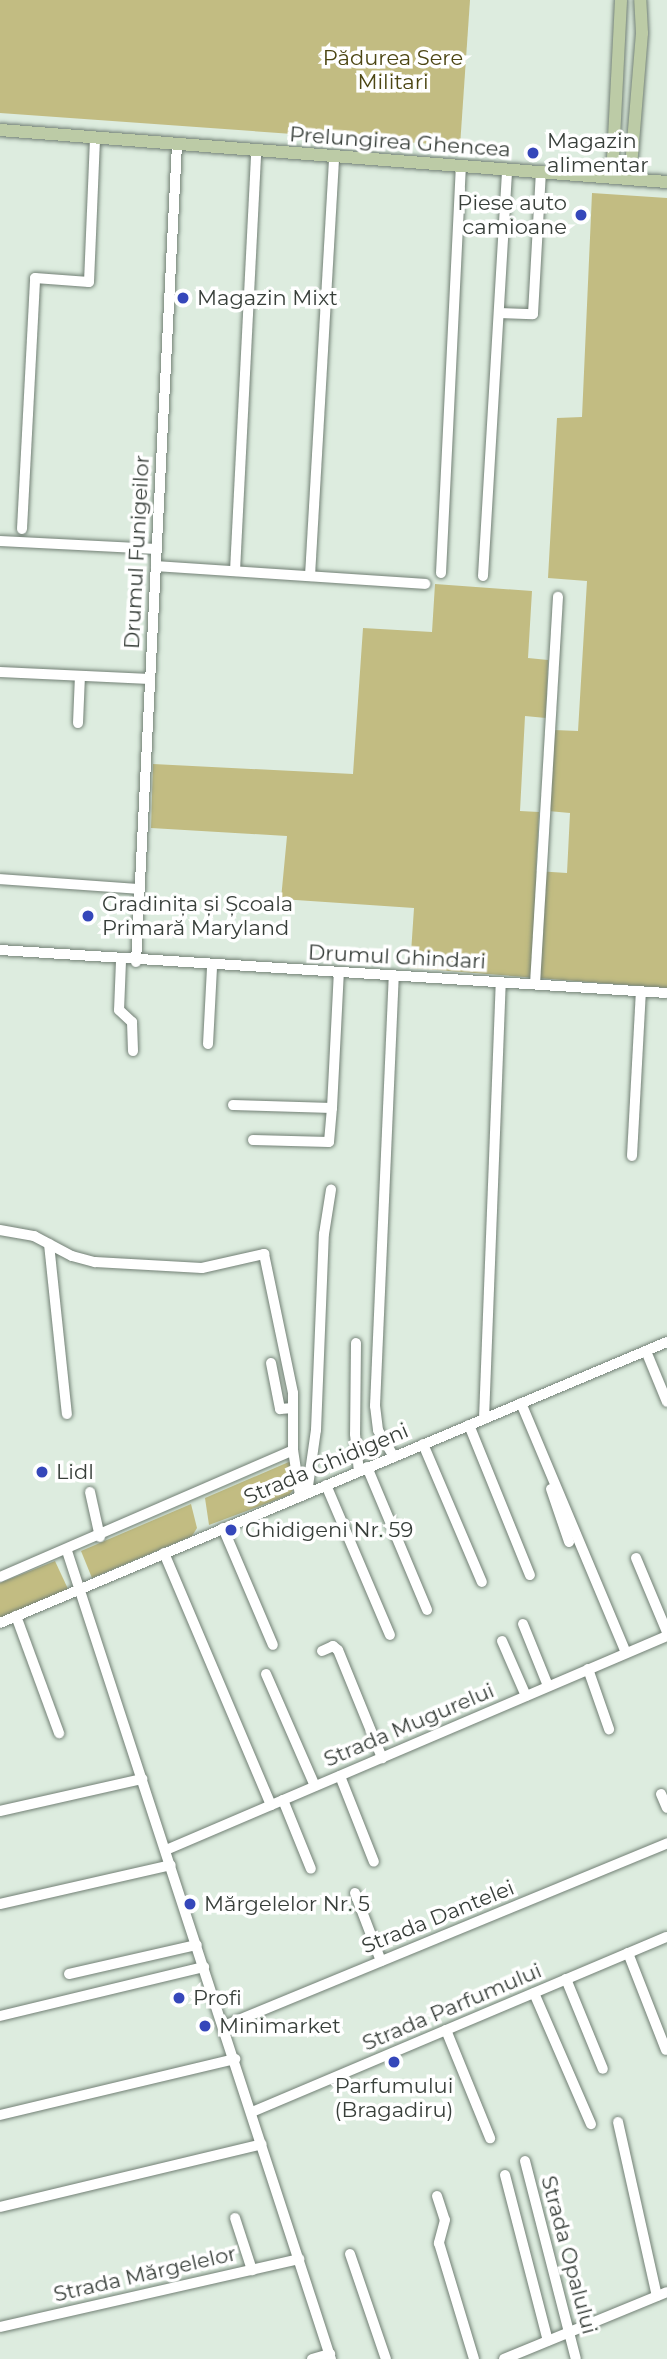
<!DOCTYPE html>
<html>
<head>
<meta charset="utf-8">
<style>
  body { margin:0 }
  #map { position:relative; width:667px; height:2359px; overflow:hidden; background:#ddecdf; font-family:Montserrat,sans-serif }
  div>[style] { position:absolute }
  .green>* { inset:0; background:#c2bc82 }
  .roads { filter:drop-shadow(0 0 2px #728075) drop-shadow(0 0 2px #728075) }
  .minor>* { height:10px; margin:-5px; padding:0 5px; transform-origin:5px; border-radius:5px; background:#fff }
  .major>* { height:12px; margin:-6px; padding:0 6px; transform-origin:6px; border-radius:6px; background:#bccba6 }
  .dots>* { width:19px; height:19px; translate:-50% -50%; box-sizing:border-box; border:4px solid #fff; border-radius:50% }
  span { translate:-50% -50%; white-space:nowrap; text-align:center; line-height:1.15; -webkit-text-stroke:7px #fff; paint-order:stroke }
  .park-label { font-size:21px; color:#4c4613 }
  .poi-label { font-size:21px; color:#383f3a }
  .left { translate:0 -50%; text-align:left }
  .right { translate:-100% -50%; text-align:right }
  .street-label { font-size:21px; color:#383f3a }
</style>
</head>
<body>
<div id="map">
  <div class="green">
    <i style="clip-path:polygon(0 0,470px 0,460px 146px,0 113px)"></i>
    <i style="clip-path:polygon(592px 193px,667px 198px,667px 988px,410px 968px,414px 908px,281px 899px,287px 836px,151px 828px,153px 764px,353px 774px,363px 628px,432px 632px,435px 584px,532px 591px,528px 658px,548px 660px,546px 718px,525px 716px,520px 811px,539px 812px,536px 871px,567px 873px,570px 813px,548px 811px,554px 730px,578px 731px,587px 581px,548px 578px,557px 418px,582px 417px)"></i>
    <i style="clip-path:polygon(291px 1461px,294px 1489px,289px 1495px,209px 1525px,205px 1498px)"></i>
    <i style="clip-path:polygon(191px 1504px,197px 1528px,192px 1536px,92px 1578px,81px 1551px)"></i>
    <i style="clip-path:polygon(55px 1561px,68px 1589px,0 1618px,0 1583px)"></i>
  </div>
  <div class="roads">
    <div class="minor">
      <i style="left:499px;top:313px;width:34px;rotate:2deg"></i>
      <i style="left:533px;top:314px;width:141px;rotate:-86.8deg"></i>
      <i style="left:22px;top:529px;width:251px;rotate:-87deg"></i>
      <i style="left:35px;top:278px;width:54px;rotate:4.2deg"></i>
      <i style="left:89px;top:282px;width:144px;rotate:-87.6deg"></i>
      <i style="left:0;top:541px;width:157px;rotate:2.9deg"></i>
      <i style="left:156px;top:566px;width:270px;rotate:3.8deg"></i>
      <i style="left:235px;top:571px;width:421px;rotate:-87.1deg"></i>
      <i style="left:441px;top:573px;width:407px;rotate:-87.2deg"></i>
      <i style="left:310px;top:576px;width:421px;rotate:-86.7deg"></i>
      <i style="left:483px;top:576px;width:407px;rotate:-86.6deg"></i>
      <i style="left:0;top:672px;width:150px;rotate:2.7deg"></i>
      <i style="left:78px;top:723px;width:47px;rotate:-87.6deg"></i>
      <i style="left:0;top:879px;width:140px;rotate:4.1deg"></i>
      <i style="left:0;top:950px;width:668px;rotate:3.69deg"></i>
      <i style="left:121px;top:961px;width:49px;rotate:92.3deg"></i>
      <i style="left:119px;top:1010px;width:18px;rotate:43deg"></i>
      <i style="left:132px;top:1022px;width:29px;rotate:88deg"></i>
      <i style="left:136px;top:962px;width:819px;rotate:-87.13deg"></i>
      <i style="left:535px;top:984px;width:388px;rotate:-86.6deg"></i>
      <i style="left:208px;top:1044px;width:77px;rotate:-87deg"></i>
      <i style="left:233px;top:1105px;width:99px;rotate:1.7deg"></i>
      <i style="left:332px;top:1108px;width:136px;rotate:-87.1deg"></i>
      <i style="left:253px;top:1140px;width:76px;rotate:1.5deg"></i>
      <i style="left:329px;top:1142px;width:34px;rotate:-85deg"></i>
      <i style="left:632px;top:1156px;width:164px;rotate:-86.9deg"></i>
      <i style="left:0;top:1230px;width:35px;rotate:10deg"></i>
      <i style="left:34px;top:1236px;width:43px;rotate:27.8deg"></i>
      <i style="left:72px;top:1256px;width:24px;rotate:15deg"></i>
      <i style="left:95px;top:1262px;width:107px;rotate:3.2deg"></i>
      <i style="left:202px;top:1268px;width:64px;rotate:-12.7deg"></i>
      <i style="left:264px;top:1254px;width:142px;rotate:78.2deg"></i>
      <i style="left:293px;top:1393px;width:57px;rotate:90deg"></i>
      <i style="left:293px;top:1450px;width:47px;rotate:81.3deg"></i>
      <i style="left:49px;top:1244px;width:171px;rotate:84deg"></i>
      <i style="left:356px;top:1343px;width:91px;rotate:90.6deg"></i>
      <i style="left:355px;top:1434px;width:37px;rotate:84deg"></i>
      <i style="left:646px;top:1351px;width:55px;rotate:67.6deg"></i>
      <i style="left:271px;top:1363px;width:47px;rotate:78.9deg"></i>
      <i style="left:280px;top:1409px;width:13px;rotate:-4deg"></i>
      <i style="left:521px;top:1403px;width:271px;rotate:67.2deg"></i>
      <i style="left:484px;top:1419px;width:437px;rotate:-87.8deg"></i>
      <i style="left:469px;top:1425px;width:162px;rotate:67.9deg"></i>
      <i style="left:423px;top:1444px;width:150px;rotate:66.9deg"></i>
      <i style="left:394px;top:1457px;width:31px;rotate:-121deg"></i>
      <i style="left:378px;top:1430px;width:24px;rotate:-97deg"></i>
      <i style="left:375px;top:1406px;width:431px;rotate:-87.5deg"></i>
      <i style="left:367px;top:1467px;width:155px;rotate:67.2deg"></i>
      <i style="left:326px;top:1485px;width:163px;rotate:66.9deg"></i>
      <i style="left:551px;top:1489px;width:56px;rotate:71.2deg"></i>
      <i style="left:90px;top:1492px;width:46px;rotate:77.5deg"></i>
      <i style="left:307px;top:1493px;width:64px;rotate:-81.9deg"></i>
      <i style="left:316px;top:1430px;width:196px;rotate:-87.7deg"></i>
      <i style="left:324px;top:1234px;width:45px;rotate:-81deg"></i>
      <i style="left:223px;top:1528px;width:127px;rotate:66.9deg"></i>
      <i style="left:67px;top:1551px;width:850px;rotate:71.91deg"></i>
      <i style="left:164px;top:1553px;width:274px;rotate:67deg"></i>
      <i style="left:636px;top:1558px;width:80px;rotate:67.3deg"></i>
      <i style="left:0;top:1577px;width:319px;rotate:-23.4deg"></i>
      <i style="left:16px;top:1616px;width:125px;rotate:69.8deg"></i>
      <i style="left:0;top:1623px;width:724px;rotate:-22.85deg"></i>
      <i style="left:523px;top:1624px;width:67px;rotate:68deg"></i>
      <i style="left:502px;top:1641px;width:60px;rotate:66.4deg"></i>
      <i style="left:322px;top:1651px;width:12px;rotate:-24deg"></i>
      <i style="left:333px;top:1646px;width:6px;rotate:39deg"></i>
      <i style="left:338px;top:1650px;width:117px;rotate:67.8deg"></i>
      <i style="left:588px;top:1669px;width:64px;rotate:70.7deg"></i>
      <i style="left:266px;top:1674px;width:122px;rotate:66.4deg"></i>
      <i style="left:340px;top:1776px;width:92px;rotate:68.4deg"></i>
      <i style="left:661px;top:1794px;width:15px;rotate:67deg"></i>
      <i style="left:283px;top:1800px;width:74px;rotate:67.9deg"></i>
      <i style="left:0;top:1811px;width:146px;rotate:-12.7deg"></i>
      <i style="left:166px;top:1850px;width:545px;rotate:-23.13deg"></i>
      <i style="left:355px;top:1893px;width:73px;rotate:69.1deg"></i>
      <i style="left:0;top:1904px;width:175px;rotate:-12.8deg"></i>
      <i style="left:628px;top:1953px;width:104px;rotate:68.6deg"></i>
      <i style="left:69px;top:1974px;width:131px;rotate:-12.8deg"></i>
      <i style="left:566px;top:1979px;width:97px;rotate:67.7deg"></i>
      <i style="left:534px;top:1993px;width:143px;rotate:66.5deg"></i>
      <i style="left:0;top:2016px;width:210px;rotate:-13.5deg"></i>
      <i style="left:224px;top:2026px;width:479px;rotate:-22.4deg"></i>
      <i style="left:446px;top:2030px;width:117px;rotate:67.8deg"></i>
      <i style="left:252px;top:2112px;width:450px;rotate:-22.9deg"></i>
      <i style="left:0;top:2115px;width:242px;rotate:-13.4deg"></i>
      <i style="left:618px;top:2122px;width:178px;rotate:77.4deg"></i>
      <i style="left:525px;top:2161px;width:204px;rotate:75.6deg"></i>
      <i style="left:505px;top:2175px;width:171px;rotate:75.5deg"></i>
      <i style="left:437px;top:2196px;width:25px;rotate:72deg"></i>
      <i style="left:445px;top:2220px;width:24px;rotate:105deg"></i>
      <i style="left:439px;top:2243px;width:121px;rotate:73.2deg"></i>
      <i style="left:0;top:2207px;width:269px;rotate:-13.5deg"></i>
      <i style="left:235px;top:2218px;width:55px;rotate:71.9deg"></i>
      <i style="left:350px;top:2254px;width:111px;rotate:71.1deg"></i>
      <i style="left:0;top:2327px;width:307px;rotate:-12.8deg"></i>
      <i style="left:312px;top:2359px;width:19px;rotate:-16deg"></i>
      <i style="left:504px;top:2359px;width:176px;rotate:-22.3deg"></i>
    </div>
    <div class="major">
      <i style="left:0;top:130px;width:669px;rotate:4.46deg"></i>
      <i style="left:612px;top:178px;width:178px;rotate:-87.1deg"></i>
      <i style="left:630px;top:179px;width:146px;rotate:-85.3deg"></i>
      <i style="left:642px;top:33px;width:33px;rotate:-93deg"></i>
    </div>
  </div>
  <div class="dots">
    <i style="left:533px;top:153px;background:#3547ba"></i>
    <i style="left:581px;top:215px;background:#3547ba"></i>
    <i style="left:183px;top:298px;background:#3547ba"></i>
    <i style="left:88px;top:916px;background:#3547ba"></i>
    <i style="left:42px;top:1472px;background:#3547ba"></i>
    <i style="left:231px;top:1530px;background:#3547ba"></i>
    <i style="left:190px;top:1904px;background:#3547ba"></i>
    <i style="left:179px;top:1998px;background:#3547ba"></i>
    <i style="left:205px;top:2026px;background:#3547ba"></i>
    <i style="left:394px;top:2062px;background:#3547ba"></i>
  </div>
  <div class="park-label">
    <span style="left:393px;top:70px">Pădurea Sere<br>Militari</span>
  </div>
  <div class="poi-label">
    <span class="left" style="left:547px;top:153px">Magazin<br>alimentar</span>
    <span class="right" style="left:567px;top:215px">Piese auto<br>camioane</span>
    <span class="left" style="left:197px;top:298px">Magazin Mixt</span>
    <span class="left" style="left:102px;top:916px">Gradinița și Școala<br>Primară Maryland</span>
    <span class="left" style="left:56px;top:1472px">Lidl</span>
    <span class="left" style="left:245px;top:1530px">Ghidigeni Nr. 59</span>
    <span class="left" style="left:204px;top:1904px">Mărgelelor Nr. 5</span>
    <span class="left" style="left:193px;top:1998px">Profi</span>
    <span class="left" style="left:219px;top:2026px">Minimarket</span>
    <span style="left:394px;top:2098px">Parfumului<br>(Bragadiru)</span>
  </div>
  <div class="street-label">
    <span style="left:400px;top:142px;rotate:4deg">Prelungirea Ghencea</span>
    <span style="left:137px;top:552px;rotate:-87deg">Drumul Funigeilor</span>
    <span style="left:397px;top:957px;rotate:3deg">Drumul Ghindari</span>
    <span style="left:326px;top:1464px;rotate:-23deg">Strada Ghidigeni</span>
    <span style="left:409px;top:1725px;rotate:-23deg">Strada Mugurelui</span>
    <span style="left:438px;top:1917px;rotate:-22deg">Strada Dantelei</span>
    <span style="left:452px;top:2007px;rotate:-23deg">Strada Parfumului</span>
    <span style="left:569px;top:2255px;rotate:75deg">Strada Opalului</span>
    <span style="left:145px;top:2274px;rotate:-13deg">Strada Mărgelelor</span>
  </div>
</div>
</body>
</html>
